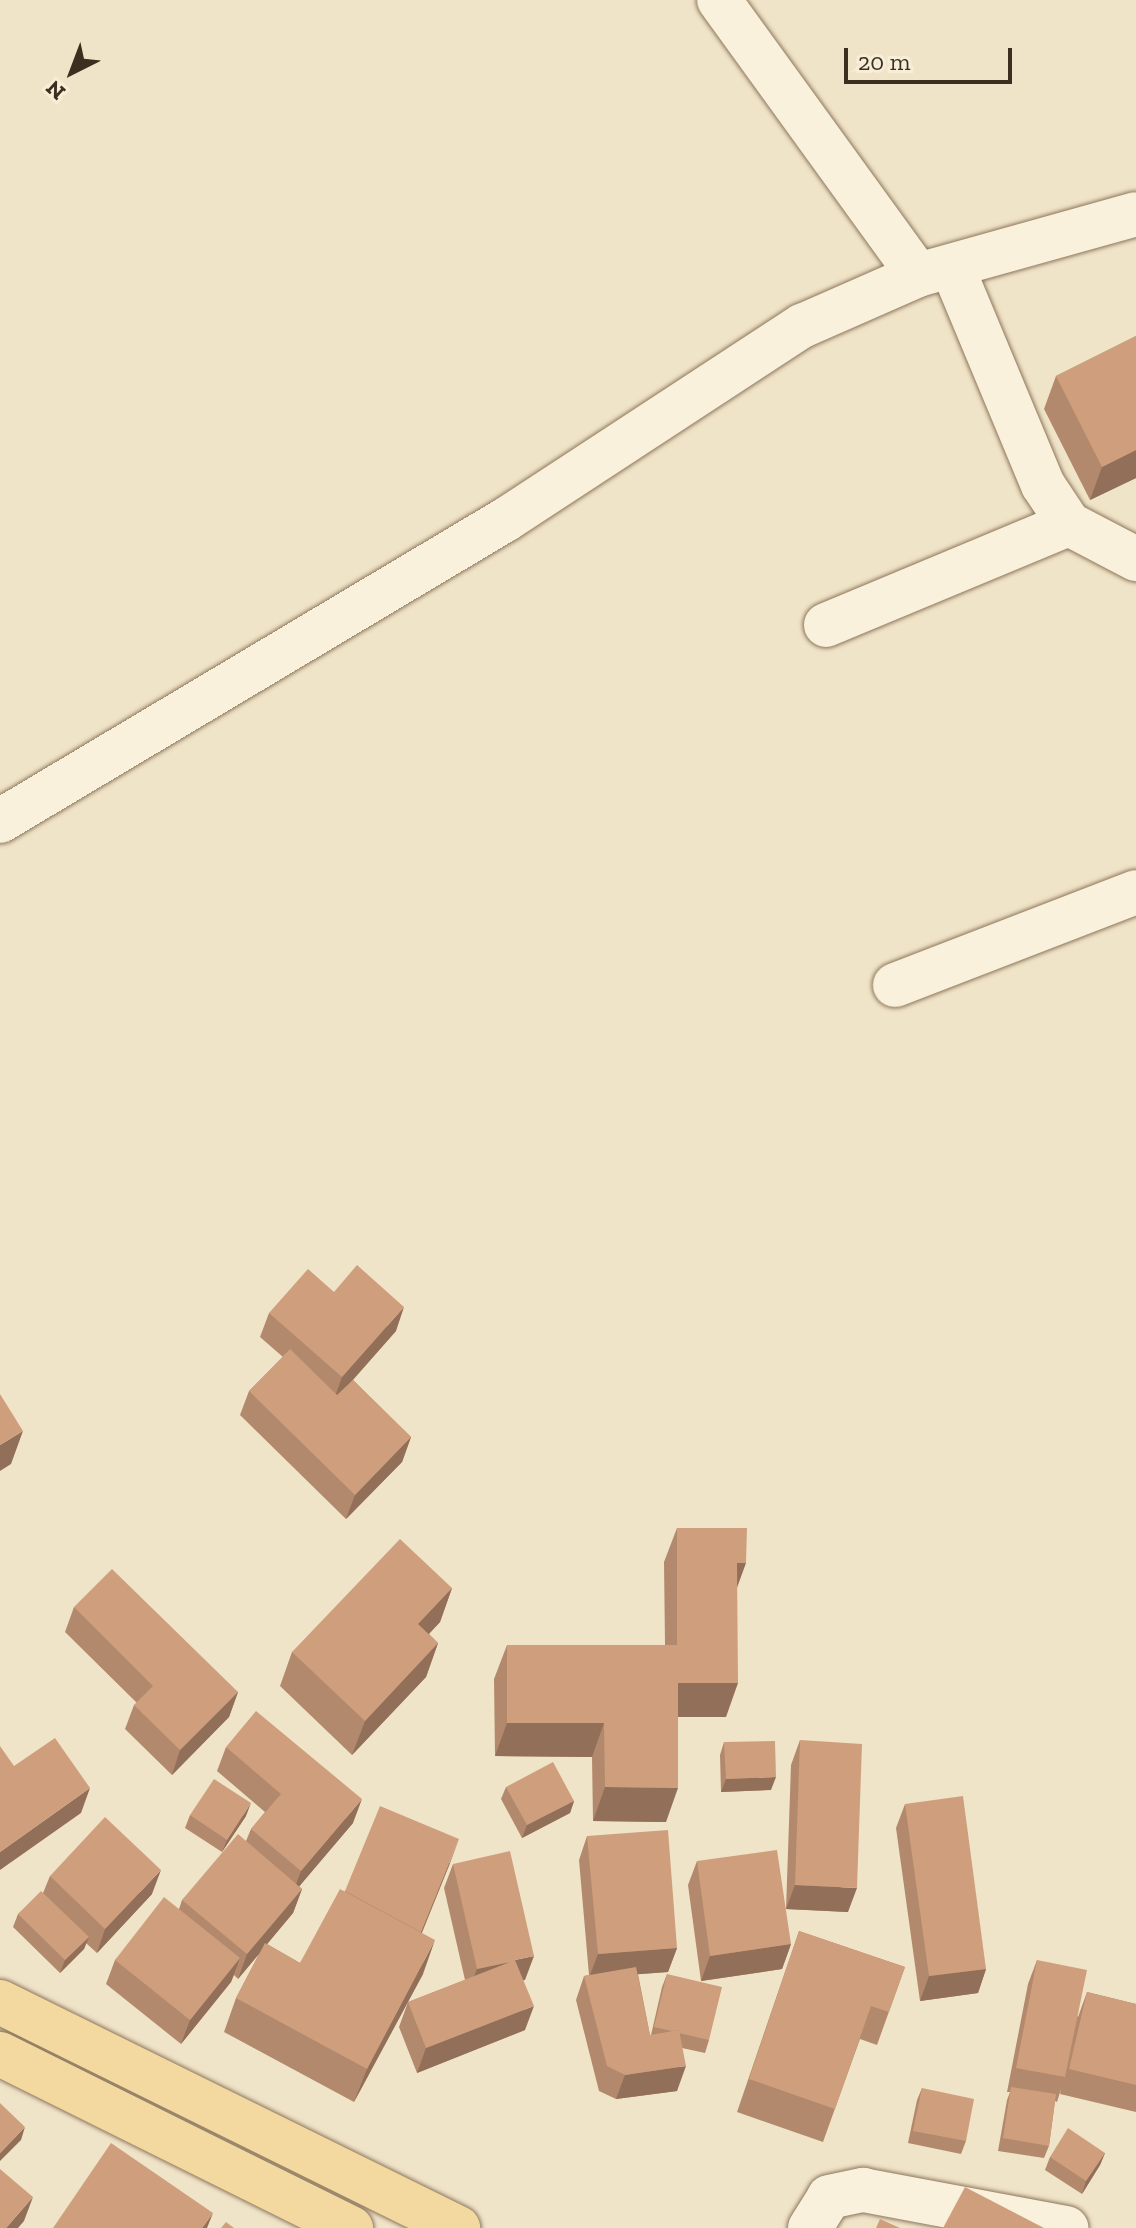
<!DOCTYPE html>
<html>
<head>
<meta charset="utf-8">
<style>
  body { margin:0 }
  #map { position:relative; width:1136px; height:2228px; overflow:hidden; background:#f0e4c8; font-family:"Zilla Slab",serif }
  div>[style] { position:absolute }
  .roads { filter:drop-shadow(0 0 2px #8d765c) drop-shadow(0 0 2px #8d765c) }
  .minor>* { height:44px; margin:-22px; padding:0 22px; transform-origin:22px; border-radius:22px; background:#faf1dc }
  .major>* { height:44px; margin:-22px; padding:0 22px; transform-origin:22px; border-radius:22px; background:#f3d9a0 }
  .wall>* { inset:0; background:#b2896c }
  .shaded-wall>* { inset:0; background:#916f58 }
  .building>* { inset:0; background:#cf9f7d }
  span { translate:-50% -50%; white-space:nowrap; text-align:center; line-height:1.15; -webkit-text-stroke:7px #f7eed8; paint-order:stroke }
  .north { position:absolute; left:32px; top:32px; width:80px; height:80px; -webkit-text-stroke:6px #f7eed8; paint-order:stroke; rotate:222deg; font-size:22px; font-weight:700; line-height:32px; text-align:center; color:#3d2e20 }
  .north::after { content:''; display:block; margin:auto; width:28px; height:36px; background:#3d2e20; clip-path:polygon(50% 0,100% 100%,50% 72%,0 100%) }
  .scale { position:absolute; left:844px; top:48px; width:168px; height:36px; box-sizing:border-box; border:4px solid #3d2e20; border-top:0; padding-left:10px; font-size:24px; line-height:28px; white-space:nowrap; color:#3d2e20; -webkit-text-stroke:6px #f7eed8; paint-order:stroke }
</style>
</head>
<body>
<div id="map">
  <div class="roads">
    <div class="minor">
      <i style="left:719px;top:0;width:339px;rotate:54.1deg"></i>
      <i style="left:953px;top:269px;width:234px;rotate:67.4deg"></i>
      <i style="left:1043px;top:485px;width:47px;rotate:56.3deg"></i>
      <i style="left:1069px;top:524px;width:76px;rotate:27.6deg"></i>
      <i style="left:826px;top:625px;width:263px;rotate:-22.6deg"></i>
      <i style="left:0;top:821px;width:588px;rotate:-30.8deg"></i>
      <i style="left:505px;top:520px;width:355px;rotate:-33.2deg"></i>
      <i style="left:802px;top:326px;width:127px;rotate:-23.7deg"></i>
      <i style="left:918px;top:275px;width:226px;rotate:-15.6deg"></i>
      <i style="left:895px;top:985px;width:258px;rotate:-21.1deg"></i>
      <i style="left:810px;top:2228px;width:36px;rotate:-58deg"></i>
      <i style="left:829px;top:2197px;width:35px;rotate:-12deg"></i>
      <i style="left:863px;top:2190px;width:207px;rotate:10.6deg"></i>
    </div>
    <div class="major">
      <i style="left:0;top:2002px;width:511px;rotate:26.26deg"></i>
      <i style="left:0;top:2054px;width:392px;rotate:26.4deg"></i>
    </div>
  </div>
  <div class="wall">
    <i style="clip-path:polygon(1136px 336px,1136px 478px,1090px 500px,1044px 409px,1056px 376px)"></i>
    <i style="clip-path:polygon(334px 1292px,396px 1331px,353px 1380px,411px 1437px,402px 1462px,346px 1519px,240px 1415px,249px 1391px,283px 1357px,260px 1337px,269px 1313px)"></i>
    <i style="clip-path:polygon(677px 1528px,737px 1587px,726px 1717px,678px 1717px,666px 1822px,593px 1821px,592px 1757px,495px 1756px,494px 1679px,507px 1645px,665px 1645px,664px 1562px)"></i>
    <i style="clip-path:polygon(452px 1588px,440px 1622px,429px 1634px,438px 1643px,426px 1677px,352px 1755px,280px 1686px,292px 1652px)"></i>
    <i style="clip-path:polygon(74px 1607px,238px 1692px,229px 1717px,172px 1775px,125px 1729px,134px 1705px,137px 1703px,65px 1632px)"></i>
    <i style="clip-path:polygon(800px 1740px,848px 1912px,786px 1909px,791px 1765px)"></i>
    <i style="clip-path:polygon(724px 1742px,771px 1790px,721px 1792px,720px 1755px)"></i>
    <i style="clip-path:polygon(226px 1747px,353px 1823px,299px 1886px,302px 1889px,293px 1913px,267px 1944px,300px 1963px,345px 1891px,450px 1863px,422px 1933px,423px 1974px,354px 2102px,224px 2032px,236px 1998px,259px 1954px,238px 1979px,234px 1975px,231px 1982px,181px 2044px,106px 1984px,115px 1960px,179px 1909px,182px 1900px,246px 1841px,251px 1829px,265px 1812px,217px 1771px)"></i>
    <i style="clip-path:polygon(506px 1787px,574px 1801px,570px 1813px,522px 1838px,501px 1799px)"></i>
    <i style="clip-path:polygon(905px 1804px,986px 1969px,978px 1993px,920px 2001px,896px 1828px)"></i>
    <i style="clip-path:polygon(190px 1815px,246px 1816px,222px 1852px,185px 1828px)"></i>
    <i style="clip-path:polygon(587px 1836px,677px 1948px,668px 1972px,638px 1974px,650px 2035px,651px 2035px,662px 1987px,667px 1974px,709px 2040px,705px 2053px,682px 2048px,677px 2091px,616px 2099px,599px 2091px,576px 2000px,584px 1976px,589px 1975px,579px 1860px)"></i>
    <i style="clip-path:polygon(697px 1861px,791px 1944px,782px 1969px,701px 1981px,688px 1885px)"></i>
    <i style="clip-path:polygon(453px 1864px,525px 1980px,523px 1980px,525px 2030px,417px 2073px,399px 2027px,408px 2002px,465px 1980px,444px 1888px)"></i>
    <i style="clip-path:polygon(50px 1876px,152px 1894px,97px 1953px,86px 1943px,84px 1949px,60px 1973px,13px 1927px,18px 1914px,43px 1893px)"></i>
    <i style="clip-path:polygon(799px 1931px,905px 1967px,877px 2045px,860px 2039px,823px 2142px,737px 2112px)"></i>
    <i style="clip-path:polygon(1037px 1960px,1078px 2017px,1087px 1992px,1136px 2004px,1136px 2112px,1060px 2094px,1061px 2089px,1057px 2102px,1055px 2101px,1049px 2146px,1044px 2158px,998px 2151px,1007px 2100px,1010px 2092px,1007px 2092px,1028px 1984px)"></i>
    <i style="clip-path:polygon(922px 2088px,966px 2141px,961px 2154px,908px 2143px,917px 2100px)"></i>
    <i style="clip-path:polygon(1105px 2153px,1100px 2165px,1082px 2194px,1045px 2170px,1050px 2157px)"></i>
  </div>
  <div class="shaded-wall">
    <i style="clip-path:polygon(1136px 450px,1136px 478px,1090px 500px,1102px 467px)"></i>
    <i style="clip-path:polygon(404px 1307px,396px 1331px,333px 1402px,342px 1377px)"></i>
    <i style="clip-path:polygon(23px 1431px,11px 1464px,0 1471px,0 1445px)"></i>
    <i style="clip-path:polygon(411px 1437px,402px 1462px,346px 1519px,355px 1495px)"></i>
    <i style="clip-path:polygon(737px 1563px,746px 1563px,734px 1596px)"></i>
    <i style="clip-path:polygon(452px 1588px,440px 1622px,406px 1658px,418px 1624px)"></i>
    <i style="clip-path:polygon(438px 1643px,426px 1677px,352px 1755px,365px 1721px)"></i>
    <i style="clip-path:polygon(678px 1683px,738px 1683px,726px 1717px,665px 1717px)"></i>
    <i style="clip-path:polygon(238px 1692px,229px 1717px,172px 1775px,180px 1750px)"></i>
    <i style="clip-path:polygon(507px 1723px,604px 1723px,592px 1757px,495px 1756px)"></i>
    <i style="clip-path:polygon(776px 1777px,771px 1790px,721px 1792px,726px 1779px)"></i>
    <i style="clip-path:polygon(605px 1787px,678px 1788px,666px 1822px,593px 1821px)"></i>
    <i style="clip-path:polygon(90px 1788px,81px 1813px,0 1870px,0 1852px)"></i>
    <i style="clip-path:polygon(362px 1799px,353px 1823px,292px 1895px,301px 1871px)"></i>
    <i style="clip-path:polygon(574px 1801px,570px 1813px,522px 1838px,527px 1825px)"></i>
    <i style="clip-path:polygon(251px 1803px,246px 1816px,222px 1852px,227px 1840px)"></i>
    <i style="clip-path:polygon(459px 1839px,450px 1863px,412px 1956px,421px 1932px)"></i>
    <i style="clip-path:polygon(161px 1870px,152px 1894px,97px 1953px,105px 1929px)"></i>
    <i style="clip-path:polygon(795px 1885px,857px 1888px,848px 1912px,786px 1909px)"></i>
    <i style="clip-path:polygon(302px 1889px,293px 1913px,238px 1979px,247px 1954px)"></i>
    <i style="clip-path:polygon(89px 1937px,84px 1949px,60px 1973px,65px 1960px)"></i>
    <i style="clip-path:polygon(435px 1940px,423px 1974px,354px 2102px,367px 2069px)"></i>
    <i style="clip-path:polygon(791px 1944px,782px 1969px,701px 1981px,710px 1956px)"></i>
    <i style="clip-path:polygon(677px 1948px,668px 1972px,589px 1978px,598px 1954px)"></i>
    <i style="clip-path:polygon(534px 1956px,525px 1980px,507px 1984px,515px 1960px)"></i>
    <i style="clip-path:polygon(240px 1958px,231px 1982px,181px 2044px,190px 2020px)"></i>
    <i style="clip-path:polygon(510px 1962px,468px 1993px,477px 1969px)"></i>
    <i style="clip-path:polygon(986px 1969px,978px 1993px,920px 2001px,929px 1976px)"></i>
    <i style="clip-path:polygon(534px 2006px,525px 2030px,417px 2073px,426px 2048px)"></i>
    <i style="clip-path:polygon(686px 2066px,677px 2091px,616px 2099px,625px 2075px)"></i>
    <i style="clip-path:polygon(25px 2127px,21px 2140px,0 2161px,0 2153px)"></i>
    <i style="clip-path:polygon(1105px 2153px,1100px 2165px,1082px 2194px,1086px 2181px)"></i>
    <i style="clip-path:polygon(33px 2197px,24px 2221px,18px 2228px,6px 2228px)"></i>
    <i style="clip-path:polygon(213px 2213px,207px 2228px,202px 2228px)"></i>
  </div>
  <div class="building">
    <i style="clip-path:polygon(1136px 336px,1136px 450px,1102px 467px,1056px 376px)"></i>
    <i style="clip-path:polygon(357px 1265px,404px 1307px,342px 1377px,269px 1313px,308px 1269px,334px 1292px)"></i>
    <i style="clip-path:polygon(290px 1349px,337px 1395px,353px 1380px,411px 1437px,355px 1495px,249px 1391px)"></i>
    <i style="clip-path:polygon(0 1394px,23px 1431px,0 1445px)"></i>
    <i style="clip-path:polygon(677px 1528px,747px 1528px,746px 1563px,737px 1563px,738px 1683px,678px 1683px,678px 1788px,605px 1787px,604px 1723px,507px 1723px,507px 1645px,677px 1645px)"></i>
    <i style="clip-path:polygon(400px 1539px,452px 1588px,418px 1624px,438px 1643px,365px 1721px,292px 1652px)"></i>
    <i style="clip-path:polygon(112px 1569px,238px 1692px,180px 1750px,134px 1705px,153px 1686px,74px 1607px)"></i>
    <i style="clip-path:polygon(256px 1711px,362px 1799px,301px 1871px,251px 1829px,281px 1794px,226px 1747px)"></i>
    <i style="clip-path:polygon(55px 1738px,90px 1788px,0 1852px,0 1746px,14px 1766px)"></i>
    <i style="clip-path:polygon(800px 1740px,862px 1744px,857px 1888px,795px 1885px)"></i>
    <i style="clip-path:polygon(775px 1741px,776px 1777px,726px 1779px,724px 1742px)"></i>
    <i style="clip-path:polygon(553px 1762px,574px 1801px,527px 1825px,506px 1787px)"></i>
    <i style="clip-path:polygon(214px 1779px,251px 1803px,227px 1840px,190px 1815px)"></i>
    <i style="clip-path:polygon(963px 1796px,986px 1969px,929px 1976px,905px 1804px)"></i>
    <i style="clip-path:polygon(380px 1806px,459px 1839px,421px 1932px,345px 1891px)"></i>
    <i style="clip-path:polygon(105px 1817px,161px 1870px,105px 1929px,50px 1876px)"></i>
    <i style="clip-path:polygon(668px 1830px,677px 1948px,598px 1954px,587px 1836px)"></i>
    <i style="clip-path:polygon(238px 1834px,302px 1889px,247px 1954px,182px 1900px)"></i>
    <i style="clip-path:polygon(777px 1850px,791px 1944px,710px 1956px,697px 1861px)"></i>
    <i style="clip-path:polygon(510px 1851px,534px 1956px,515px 1960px,534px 2006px,426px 2048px,408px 2002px,510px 1962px,477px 1969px,453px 1864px)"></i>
    <i style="clip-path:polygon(340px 1889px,435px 1940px,367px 2069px,236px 1998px,265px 1943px,300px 1963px)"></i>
    <i style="clip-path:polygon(41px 1891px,89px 1937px,65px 1960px,18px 1914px)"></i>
    <i style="clip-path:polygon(164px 1897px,240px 1958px,190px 2020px,115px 1960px)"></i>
    <i style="clip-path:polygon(799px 1931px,905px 1967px,889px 2012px,871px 2006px,835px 2109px,749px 2079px)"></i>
    <i style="clip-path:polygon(1037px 1960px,1087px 1970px,1065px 2077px,1016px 2068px)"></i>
    <i style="clip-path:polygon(636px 1967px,650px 2035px,679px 2030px,686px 2066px,625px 2075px,607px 2066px,584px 1976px)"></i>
    <i style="clip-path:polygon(667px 1974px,722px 1987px,709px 2040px,679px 2033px,679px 2030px,672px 2031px,654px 2027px)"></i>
    <i style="clip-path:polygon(1087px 1992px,1136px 2004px,1136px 2085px,1069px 2069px)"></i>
    <i style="clip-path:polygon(1011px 2087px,1056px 2094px,1049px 2146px,1003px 2138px)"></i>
    <i style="clip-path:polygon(922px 2088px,974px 2099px,966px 2141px,913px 2131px)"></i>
    <i style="clip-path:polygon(0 2103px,25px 2127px,0 2153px)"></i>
    <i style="clip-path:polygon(1068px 2128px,1105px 2153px,1086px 2181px,1050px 2157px)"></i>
    <i style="clip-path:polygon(111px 2143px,213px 2213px,202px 2228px,53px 2228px)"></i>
    <i style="clip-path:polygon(0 2169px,33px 2197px,6px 2228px,0 2228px)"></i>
    <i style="clip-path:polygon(965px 2187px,1044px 2228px,943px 2228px)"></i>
    <i style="clip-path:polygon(880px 2219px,900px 2228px,876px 2228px)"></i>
    <i style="clip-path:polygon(226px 2222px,234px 2228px,221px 2228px)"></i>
  </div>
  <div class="north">N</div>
  <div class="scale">20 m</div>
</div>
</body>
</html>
